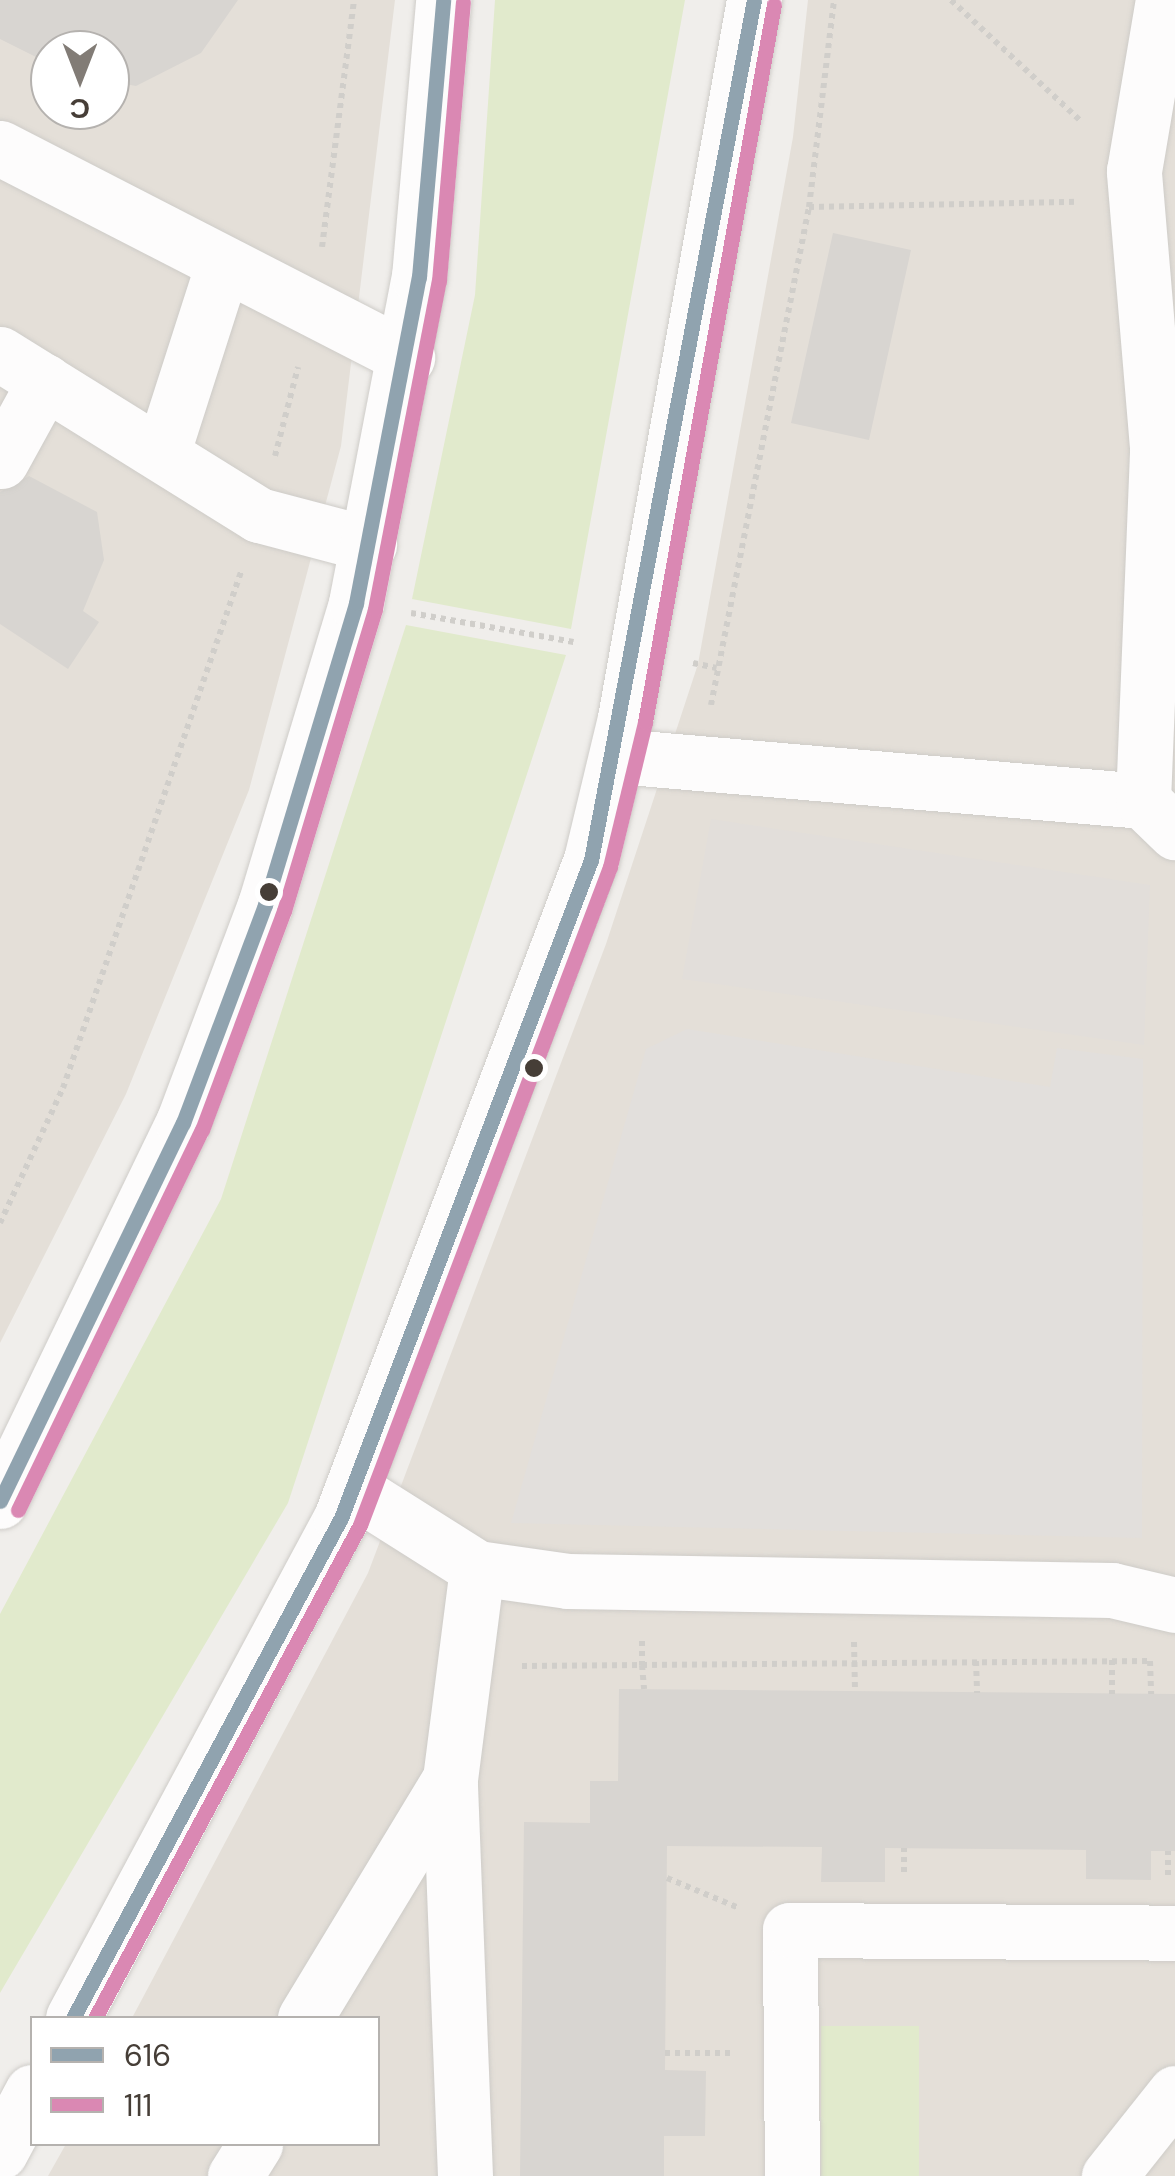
<!DOCTYPE html>
<html>
<head>
<meta charset="utf-8">
<style>
  body { margin:0 }
  #map { position:relative; width:1175px; height:2176px; overflow:hidden; background:#f0eeeb; font-family:"DM Sans",sans-serif }
  div>[style] { position:absolute }
  .residential>* { inset:0; background:#e4dfd8 }
  .industrial>* { inset:0; background:#e2deda }
  .green>* { inset:0; background:#e1eacc }
  .parking>* { inset:0; background:#e2dfdc }
  .building>* { inset:0; background:#d8d5d1 }
  .path>* { height:6px; margin-top:-3px; transform-origin:0; background:repeating-linear-gradient(90deg,#d0ceca 0 5px,transparent 0 10px) }
  .roads { filter:drop-shadow(0 0 2px #ceccc8) drop-shadow(0 0 2px #ceccc8) }
  .minor>* { height:55px; margin:-27.5px; padding:0 27.5px; transform-origin:27.5px; border-radius:27.5px; background:#fdfcfc }
  .bus-1>* { height:15px; margin:-7.5px; padding:0 7.5px; transform-origin:7.5px; border-radius:7.5px; background:#90a3af }
  .bus-2>* { height:15px; margin:-7.5px; padding:0 7.5px; transform-origin:7.5px; border-radius:7.5px; background:#da88b3 }
  .dots>* { width:28px; height:28px; translate:-50% -50%; box-sizing:border-box; border:5px solid #fff; border-radius:50% }
  span { translate:-50% -50%; white-space:nowrap; text-align:center; line-height:1.15; -webkit-text-stroke:8px #fff; paint-order:stroke }
  .legend { position:absolute; left:30px; top:2016px; width:350px; height:130px; box-sizing:border-box; background:#fff; border:2px solid #b5b2af; margin:0; padding:12px 18px; list-style:none; font-size:30px; color:#463e37 }
  .legend li { display:flex; align-items:center; gap:20px; height:50px }
  .legend b { width:50px; border:2px solid #b5b2af }
  .north { position:absolute; left:30px; top:30px; width:100px; height:100px; box-sizing:border-box; background:#fff; border:2px solid #b5b2af; border-radius:50%; rotate:180deg; font-size:28px; font-weight:700; line-height:40px; text-align:center; color:#463e37 }
  .north::after { content:''; display:block; margin:auto; width:35px; height:45px; background:#827c76; clip-path:polygon(50% 0,100% 100%,50% 72%,0 100%) }
</style>
</head>
<body>
<div id="map">
  <div class="residential">
    <i style="clip-path:polygon(evenodd,0 0,395px 0,341px 446px,249px 790px,126px 1094px,0 1343px,0 0,50px 50px,110px 50px,110px 110px,50px 110px,50px 50px)"></i>
    <i style="clip-path:polygon(808px 0,1175px 0,1175px 2176px,48px 2176px,66px 2144px,378px 2144px,378px 2018px,132px 2018px,368px 1573px,606px 944px,698px 664px,793px 137px)"></i>
  </div>
  <div class="industrial">
    <i style="clip-path:polygon(711px 819px,1150px 885px,1144px 1045px,682px 979px)"></i>
  </div>
  <div class="green">
    <i style="clip-path:polygon(495px 0,685px 0,571px 629px,412px 599px,475px 295px)"></i>
    <i style="clip-path:polygon(406px 625px,566px 655px,288px 1503px,0 1993px,0 1614px,221px 1199px)"></i>
    <i style="clip-path:polygon(821px 2026px,919px 2026px,919px 2176px,821px 2176px)"></i>
  </div>
  <div class="parking">
    <i style="clip-path:polygon(687px 1029px,1050px 1087px,1057px 1048px,1143px 1059px,1142px 1538px,511px 1523px,646px 1049px)"></i>
  </div>
  <div class="building">
    <i style="clip-path:polygon(0 0,238px 0,201px 53px,136px 86px,110px 81px,110px 50px,50px 50px,50px 64px,0 39px)"></i>
    <i style="clip-path:polygon(833px 233px,911px 250px,869px 440px,791px 423px)"></i>
    <i style="clip-path:polygon(29px 476px,97px 512px,104px 560px,83px 611px,99px 622px,68px 669px,0 624px,0 492px)"></i>
    <i style="clip-path:polygon(619px 1689px,1175px 1694px,1175px 1851px,1151px 1851px,1151px 1880px,1086px 1879px,1086px 1850px,885px 1848px,885px 1882px,821px 1882px,822px 1847px,667px 1846px,665px 2070px,706px 2071px,705px 2136px,664px 2136px,664px 2176px,520px 2176px,524px 1822px,590px 1823px,590px 1781px,618px 1781px)"></i>
  </div>
  <div class="path">
    <i style="left:951px;top:0;width:179px;rotate:43deg"></i>
    <i style="left:809px;top:207px;width:269px;rotate:-1.1deg"></i>
    <i style="left:322px;top:247px;width:249px;rotate:-82.6deg"></i>
    <i style="left:275px;top:456px;width:92px;rotate:-75.5deg"></i>
    <i style="left:411px;top:613px;width:165px;rotate:10.1deg"></i>
    <i style="left:693px;top:663px;width:24px;rotate:12deg"></i>
    <i style="left:711px;top:705px;width:508px;rotate:-78.87deg"></i>
    <i style="left:809px;top:207px;width:209px;rotate:-83.1deg"></i>
    <i style="left:0;top:1223px;width:149px;rotate:-65deg"></i>
    <i style="left:63px;top:1088px;width:549px;rotate:-70.97deg"></i>
    <i style="left:642px;top:1641px;width:24px;rotate:90deg"></i>
    <i style="left:642px;top:1665px;width:508px;rotate:-0.45deg"></i>
    <i style="left:1150px;top:1661px;width:33px;rotate:88deg"></i>
    <i style="left:854px;top:1642px;width:49px;rotate:88.8deg"></i>
    <i style="left:1112px;top:1660px;width:34px;rotate:90deg"></i>
    <i style="left:976px;top:1661px;width:32px;rotate:88deg"></i>
    <i style="left:522px;top:1666px;width:120px;rotate:-0.5deg"></i>
    <i style="left:642px;top:1665px;width:24px;rotate:85deg"></i>
    <i style="left:904px;top:1872px;width:24px;rotate:-90deg"></i>
    <i style="left:1168px;top:1875px;width:24px;rotate:-90deg"></i>
    <i style="left:667px;top:1878px;width:78px;rotate:22.6deg"></i>
    <i style="left:665px;top:2053px;width:69px"></i>
  </div>
  <div class="roads">
    <div class="minor">
      <i style="left:0;top:148px;width:458px;rotate:27.2deg"></i>
      <i style="left:0;top:354px;width:305px;rotate:31.9deg"></i>
      <i style="left:259px;top:515px;width:114px;rotate:14.8deg"></i>
      <i style="left:1157px;top:447px;width:277px;rotate:-94.8deg"></i>
      <i style="left:1134px;top:171px;width:173px;rotate:-80.4deg"></i>
      <i style="left:163px;top:451px;width:196px;rotate:-72.2deg"></i>
      <i style="left:1px;top:461px;width:91px;rotate:-61.2deg"></i>
      <i style="left:617px;top:756px;width:528px;rotate:4.89deg"></i>
      <i style="left:1143px;top:801px;width:354px;rotate:-87.7deg"></i>
      <i style="left:1157px;top:447px;width:18px;rotate:-3deg"></i>
      <i style="left:1143px;top:801px;width:45px;rotate:44.1deg"></i>
      <i style="left:352px;top:1489px;width:148px;rotate:32.3deg"></i>
      <i style="left:477px;top:1568px;width:92px;rotate:8.1deg"></i>
      <i style="left:568px;top:1581px;width:544px;rotate:0.95deg"></i>
      <i style="left:1112px;top:1590px;width:65px;rotate:13.4deg"></i>
      <i style="left:0;top:1501px;width:420px;rotate:-64.2deg"></i>
      <i style="left:183px;top:1123px;width:233px;rotate:-69.4deg"></i>
      <i style="left:265px;top:905px;width:315px;rotate:-73.2deg"></i>
      <i style="left:356px;top:603px;width:332px;rotate:-79.1deg"></i>
      <i style="left:419px;top:277px;width:278px;rotate:-85deg"></i>
      <i style="left:73px;top:2018px;width:567px;rotate:-61.81deg"></i>
      <i style="left:341px;top:1518px;width:704px;rotate:-69.2deg"></i>
      <i style="left:591px;top:860px;width:146px;rotate:-76.5deg"></i>
      <i style="left:625px;top:718px;width:729px;rotate:-79.81deg"></i>
      <i style="left:305px;top:2018px;width:280px;rotate:-58.8deg"></i>
      <i style="left:0;top:2152px;width:68px;rotate:-61.9deg"></i>
      <i style="left:235px;top:2176px;width:38px;rotate:-58deg"></i>
      <i style="left:465px;top:2176px;width:397px;rotate:-92.2deg"></i>
      <i style="left:450px;top:1779px;width:213px;rotate:-82.7deg"></i>
      <i style="left:792px;top:2176px;width:246px;rotate:-90.5deg"></i>
      <i style="left:790px;top:1930px;width:385px;rotate:0.4deg"></i>
      <i style="left:1109px;top:2176px;width:106px;rotate:-51.5deg"></i>
    </div>
  </div>
  <div class="bus-1">
    <i style="left:0;top:1501px;width:420px;rotate:-64.2deg"></i>
    <i style="left:183px;top:1123px;width:233px;rotate:-69.4deg"></i>
    <i style="left:265px;top:905px;width:315px;rotate:-73.2deg"></i>
    <i style="left:356px;top:603px;width:332px;rotate:-79.1deg"></i>
    <i style="left:419px;top:277px;width:278px;rotate:-85deg"></i>
    <i style="left:73px;top:2018px;width:567px;rotate:-61.81deg"></i>
    <i style="left:341px;top:1518px;width:704px;rotate:-69.2deg"></i>
    <i style="left:591px;top:860px;width:875px;rotate:-79.27deg"></i>
  </div>
  <div class="bus-2">
    <i style="left:18px;top:1510px;width:422px;rotate:-64.2deg"></i>
    <i style="left:202px;top:1130px;width:234px;rotate:-69.5deg"></i>
    <i style="left:284px;top:911px;width:315px;rotate:-73.2deg"></i>
    <i style="left:375px;top:609px;width:334px;rotate:-79deg"></i>
    <i style="left:439px;top:281px;width:280px;rotate:-85.1deg"></i>
    <i style="left:95px;top:2018px;width:560px;rotate:-61.74deg"></i>
    <i style="left:360px;top:1525px;width:704px;rotate:-69.2deg"></i>
    <i style="left:610px;top:867px;width:149px;rotate:-76.4deg"></i>
    <i style="left:645px;top:722px;width:729px;rotate:-79.81deg"></i>
  </div>
  <div class="dots">
    <i style="left:269px;top:892px;background:#463e37"></i>
    <i style="left:534px;top:1068px;background:#463e37"></i>
  </div>
  <ul class="legend">
  <li><b style="height:12px;background:#90a3af"></b>616</li>
  <li><b style="height:12px;background:#da88b3"></b>111</li>
  </ul>
  <div class="north">С</div>
</div>
</body>
</html>
